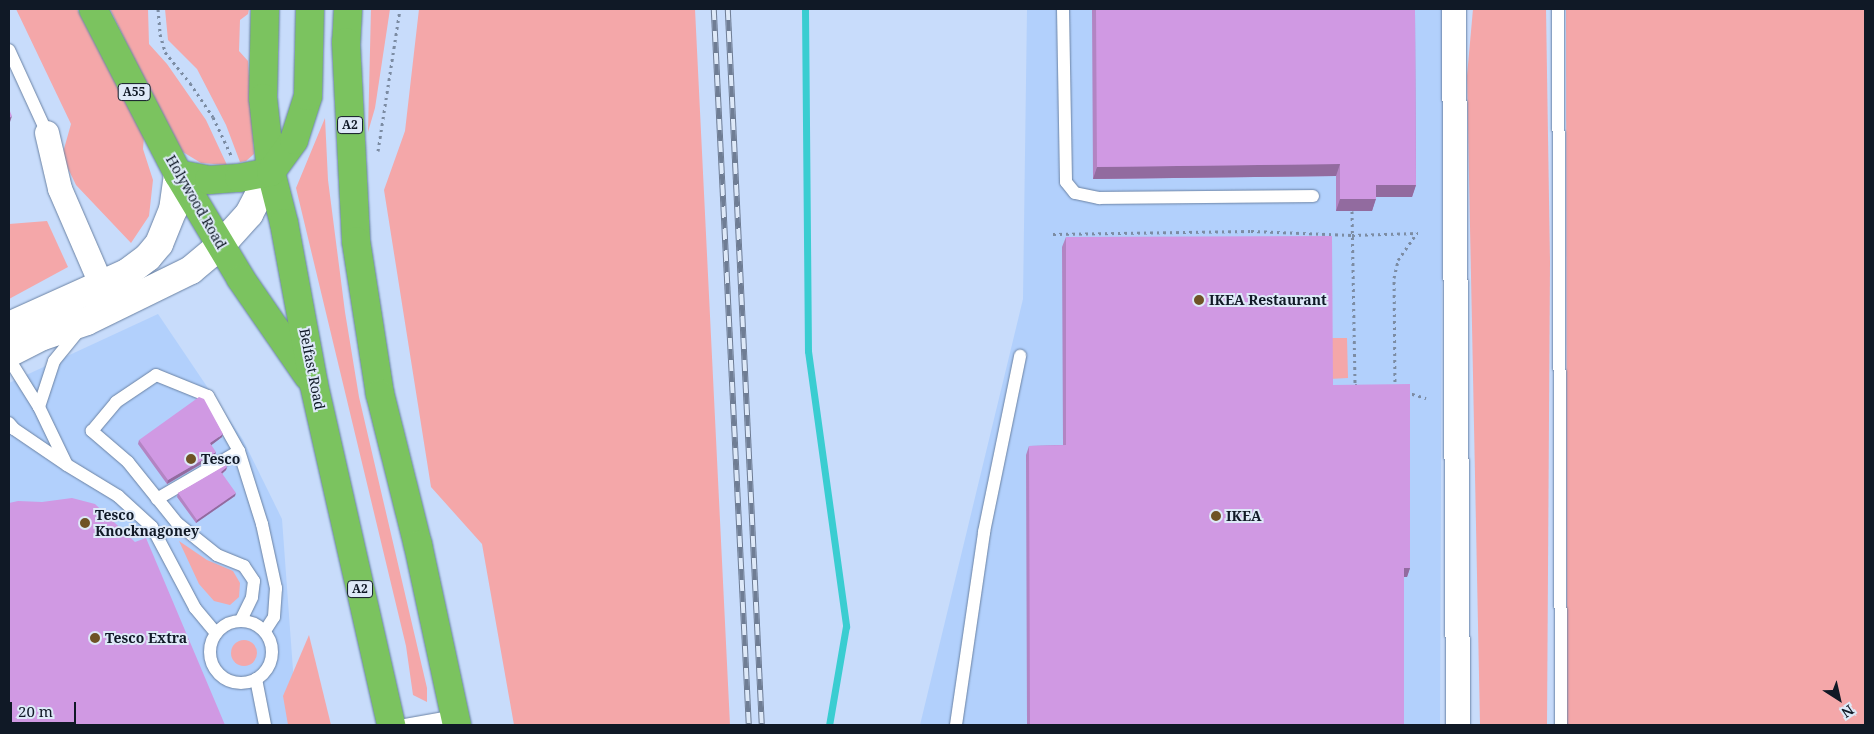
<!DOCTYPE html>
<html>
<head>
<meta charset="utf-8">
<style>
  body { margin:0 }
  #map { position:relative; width:1874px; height:734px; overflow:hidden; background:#c8dcfb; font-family:"Noto Serif",serif }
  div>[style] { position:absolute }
  .built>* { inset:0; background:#b2d0fc }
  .green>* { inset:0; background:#f4a7a9 }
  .round { border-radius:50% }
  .stream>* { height:7px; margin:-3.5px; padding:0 3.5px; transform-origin:3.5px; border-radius:3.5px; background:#3acdd1 }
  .path>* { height:3px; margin-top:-1.5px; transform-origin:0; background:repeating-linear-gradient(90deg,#7c8ca3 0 2.5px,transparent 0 6.5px) }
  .roads { filter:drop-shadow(0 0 1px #6a82a4) drop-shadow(0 0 1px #6a82a4) }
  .lane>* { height:12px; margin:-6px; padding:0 6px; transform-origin:6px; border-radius:6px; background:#fff }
  .lane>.ring { margin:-6px; padding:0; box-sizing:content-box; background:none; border:12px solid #fff; border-radius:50% }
  .street>* { height:24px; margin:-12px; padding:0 12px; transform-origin:12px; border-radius:12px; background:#fff }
  .secondary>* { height:28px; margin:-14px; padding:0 14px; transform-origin:14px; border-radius:14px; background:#fff }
  .highway>* { height:28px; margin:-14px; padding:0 14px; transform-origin:14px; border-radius:14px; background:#7bc35f }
  .rail>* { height:5.5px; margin-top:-2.75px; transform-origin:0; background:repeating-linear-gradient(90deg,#dee9f8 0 11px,#6f7d94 0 22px); box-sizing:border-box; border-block:1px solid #6f7d94 }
  .wall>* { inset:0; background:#b384c3 }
  .shaded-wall>* { inset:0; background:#926b9f }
  .building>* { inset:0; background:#d099e3 }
  .dots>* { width:14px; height:14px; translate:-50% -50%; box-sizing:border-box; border:2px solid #dee9f8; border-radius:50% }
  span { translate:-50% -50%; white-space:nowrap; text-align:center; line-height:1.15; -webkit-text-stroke:4px #dee9f8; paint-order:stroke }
  .shield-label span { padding:1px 4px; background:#dee9f8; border:1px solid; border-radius:4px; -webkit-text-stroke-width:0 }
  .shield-label { font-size:12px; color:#101926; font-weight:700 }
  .street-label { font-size:14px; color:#101926 }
  .poi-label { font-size:14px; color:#101926; font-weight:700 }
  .left { translate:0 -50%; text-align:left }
  .frame { position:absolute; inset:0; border:10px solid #101926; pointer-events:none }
  .north { position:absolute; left:1814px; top:674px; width:50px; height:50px; -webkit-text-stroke:4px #dee9f8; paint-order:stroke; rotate:145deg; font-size:14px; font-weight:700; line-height:20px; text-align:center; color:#101926 }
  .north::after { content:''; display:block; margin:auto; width:18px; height:22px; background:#101926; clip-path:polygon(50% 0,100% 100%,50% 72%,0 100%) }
  .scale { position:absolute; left:10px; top:702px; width:66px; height:22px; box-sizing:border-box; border:2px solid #101926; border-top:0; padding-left:6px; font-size:15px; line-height:18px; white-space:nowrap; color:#101926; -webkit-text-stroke:4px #dee9f8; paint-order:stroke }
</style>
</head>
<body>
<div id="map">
  <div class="built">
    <i style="clip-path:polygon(1027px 9px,1443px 9px,1440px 725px,920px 725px,1023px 299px)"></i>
    <i style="clip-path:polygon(158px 314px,243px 440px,282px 519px,297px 725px,9px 725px,9px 383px)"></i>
  </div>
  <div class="green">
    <i style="clip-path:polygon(16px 9px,77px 9px,144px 137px,143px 149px,153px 180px,149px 216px,131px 243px,76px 185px,62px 156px,71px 124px)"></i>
    <i style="clip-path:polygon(110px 9px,148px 9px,149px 44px,167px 64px,206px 120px,227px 165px,201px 163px,178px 149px)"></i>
    <i style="clip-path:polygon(165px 9px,249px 9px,248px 14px,240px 20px,239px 51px,248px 61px,254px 154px,246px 161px,240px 162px,226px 125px,197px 69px,168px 40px)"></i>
    <i style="clip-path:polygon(371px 9px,390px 9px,375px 108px,368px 132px)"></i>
    <i style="clip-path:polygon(419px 9px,695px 9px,730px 725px,514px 725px,482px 544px,431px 487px,384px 190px,405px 131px)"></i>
    <i style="clip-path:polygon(1473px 9px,1546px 9px,1550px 262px,1547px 725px,1480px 725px,1467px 76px)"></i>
    <i style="clip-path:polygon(1566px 9px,1865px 9px,1865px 725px,1567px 725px)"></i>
    <i style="clip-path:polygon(325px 118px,328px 180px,345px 312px,359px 397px,427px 688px,427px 702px,413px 695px,406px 646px,296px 188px)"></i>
    <i style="clip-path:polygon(47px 221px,68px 267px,9px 299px,9px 224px)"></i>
    <i style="clip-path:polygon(1329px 338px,1347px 338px,1348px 378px,1329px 379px)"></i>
    <i style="clip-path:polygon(179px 541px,207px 560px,233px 571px,240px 583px,239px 597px,230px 605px,214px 601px,199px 584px)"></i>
    <i style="clip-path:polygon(309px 635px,331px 725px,288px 725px,283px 696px)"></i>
    <i class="round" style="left:231px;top:640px;width:26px;height:26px"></i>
  </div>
  <div class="stream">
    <i style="left:805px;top:9px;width:342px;rotate:89.5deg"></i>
    <i style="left:808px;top:351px;width:278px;rotate:82.1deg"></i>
    <i style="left:846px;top:626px;width:100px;rotate:99.7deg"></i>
  </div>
  <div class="path">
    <i style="left:158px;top:9px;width:25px;rotate:85deg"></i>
    <i style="left:160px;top:34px;width:19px;rotate:74deg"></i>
    <i style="left:165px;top:52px;width:40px;rotate:51deg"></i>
    <i style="left:190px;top:83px;width:41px;rotate:55.9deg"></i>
    <i style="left:213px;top:117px;width:42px;rotate:64.7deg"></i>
    <i style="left:378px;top:151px;width:144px;rotate:-81.2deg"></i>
    <i style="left:1352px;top:211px;width:174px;rotate:89deg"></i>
    <i style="left:1355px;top:385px;width:3px"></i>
    <i style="left:1053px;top:234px;width:198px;rotate:-0.9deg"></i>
    <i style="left:1251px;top:231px;width:101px;rotate:2.3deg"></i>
    <i style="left:1352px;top:235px;width:66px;rotate:-1.7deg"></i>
    <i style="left:1395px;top:388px;width:110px;rotate:-90.5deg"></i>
    <i style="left:1394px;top:278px;width:18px;rotate:-77deg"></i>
    <i style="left:1398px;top:260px;width:33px;rotate:-55deg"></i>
    <i style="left:1406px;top:392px;width:21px;rotate:17deg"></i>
  </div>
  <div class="roads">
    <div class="lane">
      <i style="left:1063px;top:9px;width:173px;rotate:89deg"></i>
      <i style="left:1066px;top:182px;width:14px;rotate:51deg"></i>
      <i style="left:1075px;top:193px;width:25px;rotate:12deg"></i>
      <i style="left:1099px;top:198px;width:214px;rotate:-0.5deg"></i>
      <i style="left:1558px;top:9px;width:716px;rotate:89.76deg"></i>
      <i style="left:9px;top:50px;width:91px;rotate:65.4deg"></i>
      <i style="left:9px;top:359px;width:57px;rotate:58deg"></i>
      <i style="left:39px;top:407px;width:62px;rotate:64.3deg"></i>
      <i style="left:39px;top:407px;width:48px;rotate:-71.9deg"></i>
      <i style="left:54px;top:361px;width:41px;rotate:-50.9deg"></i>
      <i style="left:9px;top:423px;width:8px;rotate:50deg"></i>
      <i style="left:14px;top:429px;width:64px;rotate:34.2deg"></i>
      <i style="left:67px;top:465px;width:60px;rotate:31.3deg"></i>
      <i style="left:118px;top:496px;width:46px;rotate:42.4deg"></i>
      <i style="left:152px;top:527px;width:92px;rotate:62deg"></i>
      <i style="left:195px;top:608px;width:33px;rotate:50deg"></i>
      <i style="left:157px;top:499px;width:95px;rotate:-30.3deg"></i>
      <i style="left:241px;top:620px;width:25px;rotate:-64deg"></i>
      <i style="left:252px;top:597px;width:16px;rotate:-83deg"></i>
      <i style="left:254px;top:581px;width:18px;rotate:-124deg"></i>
      <i style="left:244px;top:566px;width:29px;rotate:-158deg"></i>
      <i style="left:217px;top:555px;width:51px;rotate:-141.3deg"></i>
      <i style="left:177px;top:523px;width:78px;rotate:-128.8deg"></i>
      <i style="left:128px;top:462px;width:48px;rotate:-139.3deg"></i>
      <i style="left:92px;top:431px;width:38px;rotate:-50deg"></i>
      <i style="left:116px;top:402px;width:48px;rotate:-34deg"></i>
      <i style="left:156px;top:375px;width:56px;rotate:22deg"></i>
      <i style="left:208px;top:396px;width:63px;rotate:60.6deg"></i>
      <i style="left:239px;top:451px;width:77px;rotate:72.5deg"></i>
      <i style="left:262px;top:524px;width:66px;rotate:77.7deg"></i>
      <i style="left:276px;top:588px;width:29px;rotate:94deg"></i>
      <i style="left:274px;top:617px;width:17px;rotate:123deg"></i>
      <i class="ring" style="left:210px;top:621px;width:50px;height:50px"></i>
      <i style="left:256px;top:679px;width:47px;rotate:78.9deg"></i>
      <i style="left:404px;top:725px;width:52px;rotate:-10deg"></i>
      <i style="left:956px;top:725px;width:195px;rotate:-81.7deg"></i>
      <i style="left:984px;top:532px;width:180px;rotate:-78.4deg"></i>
    </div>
    <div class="street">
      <i style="left:1454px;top:9px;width:716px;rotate:89.68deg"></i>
      <i style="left:47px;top:133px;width:57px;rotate:76.9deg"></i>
      <i style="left:60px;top:189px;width:123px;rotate:66.6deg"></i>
    </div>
    <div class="secondary">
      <i style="left:9px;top:326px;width:129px;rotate:-24.2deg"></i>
      <i style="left:127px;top:273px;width:26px;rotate:-37deg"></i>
      <i style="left:148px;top:257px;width:17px;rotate:-50deg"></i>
      <i style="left:159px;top:244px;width:37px;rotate:-68deg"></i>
      <i style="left:173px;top:210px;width:36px;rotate:-82deg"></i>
      <i style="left:9px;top:353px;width:38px;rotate:-27deg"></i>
      <i style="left:43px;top:336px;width:46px;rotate:-18.8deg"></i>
      <i style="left:87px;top:321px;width:116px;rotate:-26.1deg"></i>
      <i style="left:191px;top:270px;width:39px;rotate:-40deg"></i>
      <i style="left:221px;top:245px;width:42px;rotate:-47.9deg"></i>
      <i style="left:249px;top:214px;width:47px;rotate:-62.4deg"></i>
    </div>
    <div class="highway">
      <i style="left:93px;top:9px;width:186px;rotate:62.7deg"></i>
      <i style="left:178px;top:174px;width:122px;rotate:59deg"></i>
      <i style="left:241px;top:279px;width:118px;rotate:55.4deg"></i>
      <i style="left:265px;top:9px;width:89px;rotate:91.3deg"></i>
      <i style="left:263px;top:98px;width:74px;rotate:83.8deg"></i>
      <i style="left:271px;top:172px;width:53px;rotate:75.7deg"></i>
      <i style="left:284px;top:223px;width:165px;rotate:79.5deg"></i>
      <i style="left:314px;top:385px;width:349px;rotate:77.2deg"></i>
      <i style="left:348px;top:9px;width:33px;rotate:93deg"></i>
      <i style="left:346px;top:42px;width:199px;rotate:87.1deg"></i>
      <i style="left:356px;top:241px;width:155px;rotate:81.1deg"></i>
      <i style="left:380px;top:394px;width:156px;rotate:75.9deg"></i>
      <i style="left:418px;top:545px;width:184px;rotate:77.8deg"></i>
      <i style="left:178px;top:174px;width:32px;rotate:11deg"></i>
      <i style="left:209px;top:180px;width:30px;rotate:-4deg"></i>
      <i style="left:239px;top:178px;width:33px;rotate:-11deg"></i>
      <i style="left:271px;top:172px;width:39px;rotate:-54deg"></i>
      <i style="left:294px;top:140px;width:46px;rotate:-72.3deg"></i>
      <i style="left:308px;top:96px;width:87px;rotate:-88.7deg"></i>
    </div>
  </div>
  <div class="rail">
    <i style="left:714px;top:9px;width:717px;rotate:87.2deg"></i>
    <i style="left:728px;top:9px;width:717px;rotate:87.28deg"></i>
  </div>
  <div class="wall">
    <i style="clip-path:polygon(1092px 9px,1415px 9px,1416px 185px,1412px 197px,1376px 197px,1372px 211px,1336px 211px,1336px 176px,1093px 179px)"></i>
    <i style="clip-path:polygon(1066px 237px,1333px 385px,1410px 568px,1407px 577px,1404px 577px,1404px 725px,1027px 725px,1026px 455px,1029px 446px,1063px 445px,1062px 247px)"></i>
    <i style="clip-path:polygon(222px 437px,211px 445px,215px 456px,167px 484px,138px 444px,139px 440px)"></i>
    <i style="clip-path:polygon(227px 467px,226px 470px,222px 474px,235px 496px,196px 523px,177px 497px,178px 493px)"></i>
  </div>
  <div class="shaded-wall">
    <i style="clip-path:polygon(12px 116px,9px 125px,9px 118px)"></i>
    <i style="clip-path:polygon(1340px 164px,1336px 176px,1093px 179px,1097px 167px)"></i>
    <i style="clip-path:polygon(1376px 185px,1416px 185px,1412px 197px,1372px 197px)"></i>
    <i style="clip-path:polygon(1340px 199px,1376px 199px,1372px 211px,1336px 211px)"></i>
    <i style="clip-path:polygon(223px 434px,222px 437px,209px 447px,210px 443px)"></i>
    <i style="clip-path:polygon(216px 452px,215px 456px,167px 484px,168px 480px)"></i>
    <i style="clip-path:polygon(227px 467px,226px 470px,220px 475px,221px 472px)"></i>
    <i style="clip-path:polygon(236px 493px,235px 496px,196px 523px,197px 520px)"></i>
    <i style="clip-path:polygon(1404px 568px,1410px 568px,1407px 577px,1400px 577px)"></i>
  </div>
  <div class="building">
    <i style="clip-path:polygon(1096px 9px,1415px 9px,1416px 185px,1376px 185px,1376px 199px,1340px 199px,1340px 164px,1097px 167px)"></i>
    <i style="clip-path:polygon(9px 109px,12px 116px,9px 118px)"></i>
    <i style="clip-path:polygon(1332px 236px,1333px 385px,1410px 384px,1410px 568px,1404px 568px,1404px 725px,1030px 725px,1029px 446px,1066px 445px,1066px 237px)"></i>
    <i style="clip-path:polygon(199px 397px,204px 399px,223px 434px,210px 443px,216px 452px,168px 480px,139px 440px)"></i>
    <i style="clip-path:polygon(226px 465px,227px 467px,221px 472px,236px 493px,197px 520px,178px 493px)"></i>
    <i style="clip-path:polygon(72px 498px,95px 504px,135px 542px,146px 538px,225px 725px,9px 725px,9px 503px,18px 501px,42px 502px)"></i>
  </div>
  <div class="dots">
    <i style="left:1199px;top:300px;background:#6e5325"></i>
    <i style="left:191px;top:459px;background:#6e5325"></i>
    <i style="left:1216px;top:516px;background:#6e5325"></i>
    <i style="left:85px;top:523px;background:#6e5325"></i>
    <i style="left:95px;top:638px;background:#6e5325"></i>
  </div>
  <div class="shield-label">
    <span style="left:134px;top:92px">A55</span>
    <span style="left:350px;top:125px">A2</span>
    <span style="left:360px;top:589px">A2</span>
  </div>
  <div class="street-label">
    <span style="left:196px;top:202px;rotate:60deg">Holywood Road</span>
    <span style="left:312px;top:369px;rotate:79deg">Belfast Road</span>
  </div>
  <div class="poi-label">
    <span class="left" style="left:1209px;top:300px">IKEA Restaurant</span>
    <span class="left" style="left:201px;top:459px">Tesco</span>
    <span class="left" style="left:95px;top:523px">Tesco<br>Knocknagoney</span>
    <span class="left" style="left:1226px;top:516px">IKEA</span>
    <span class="left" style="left:105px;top:638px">Tesco Extra</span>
  </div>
  <div class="frame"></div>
  <div class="north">N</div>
  <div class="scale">20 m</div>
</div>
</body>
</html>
